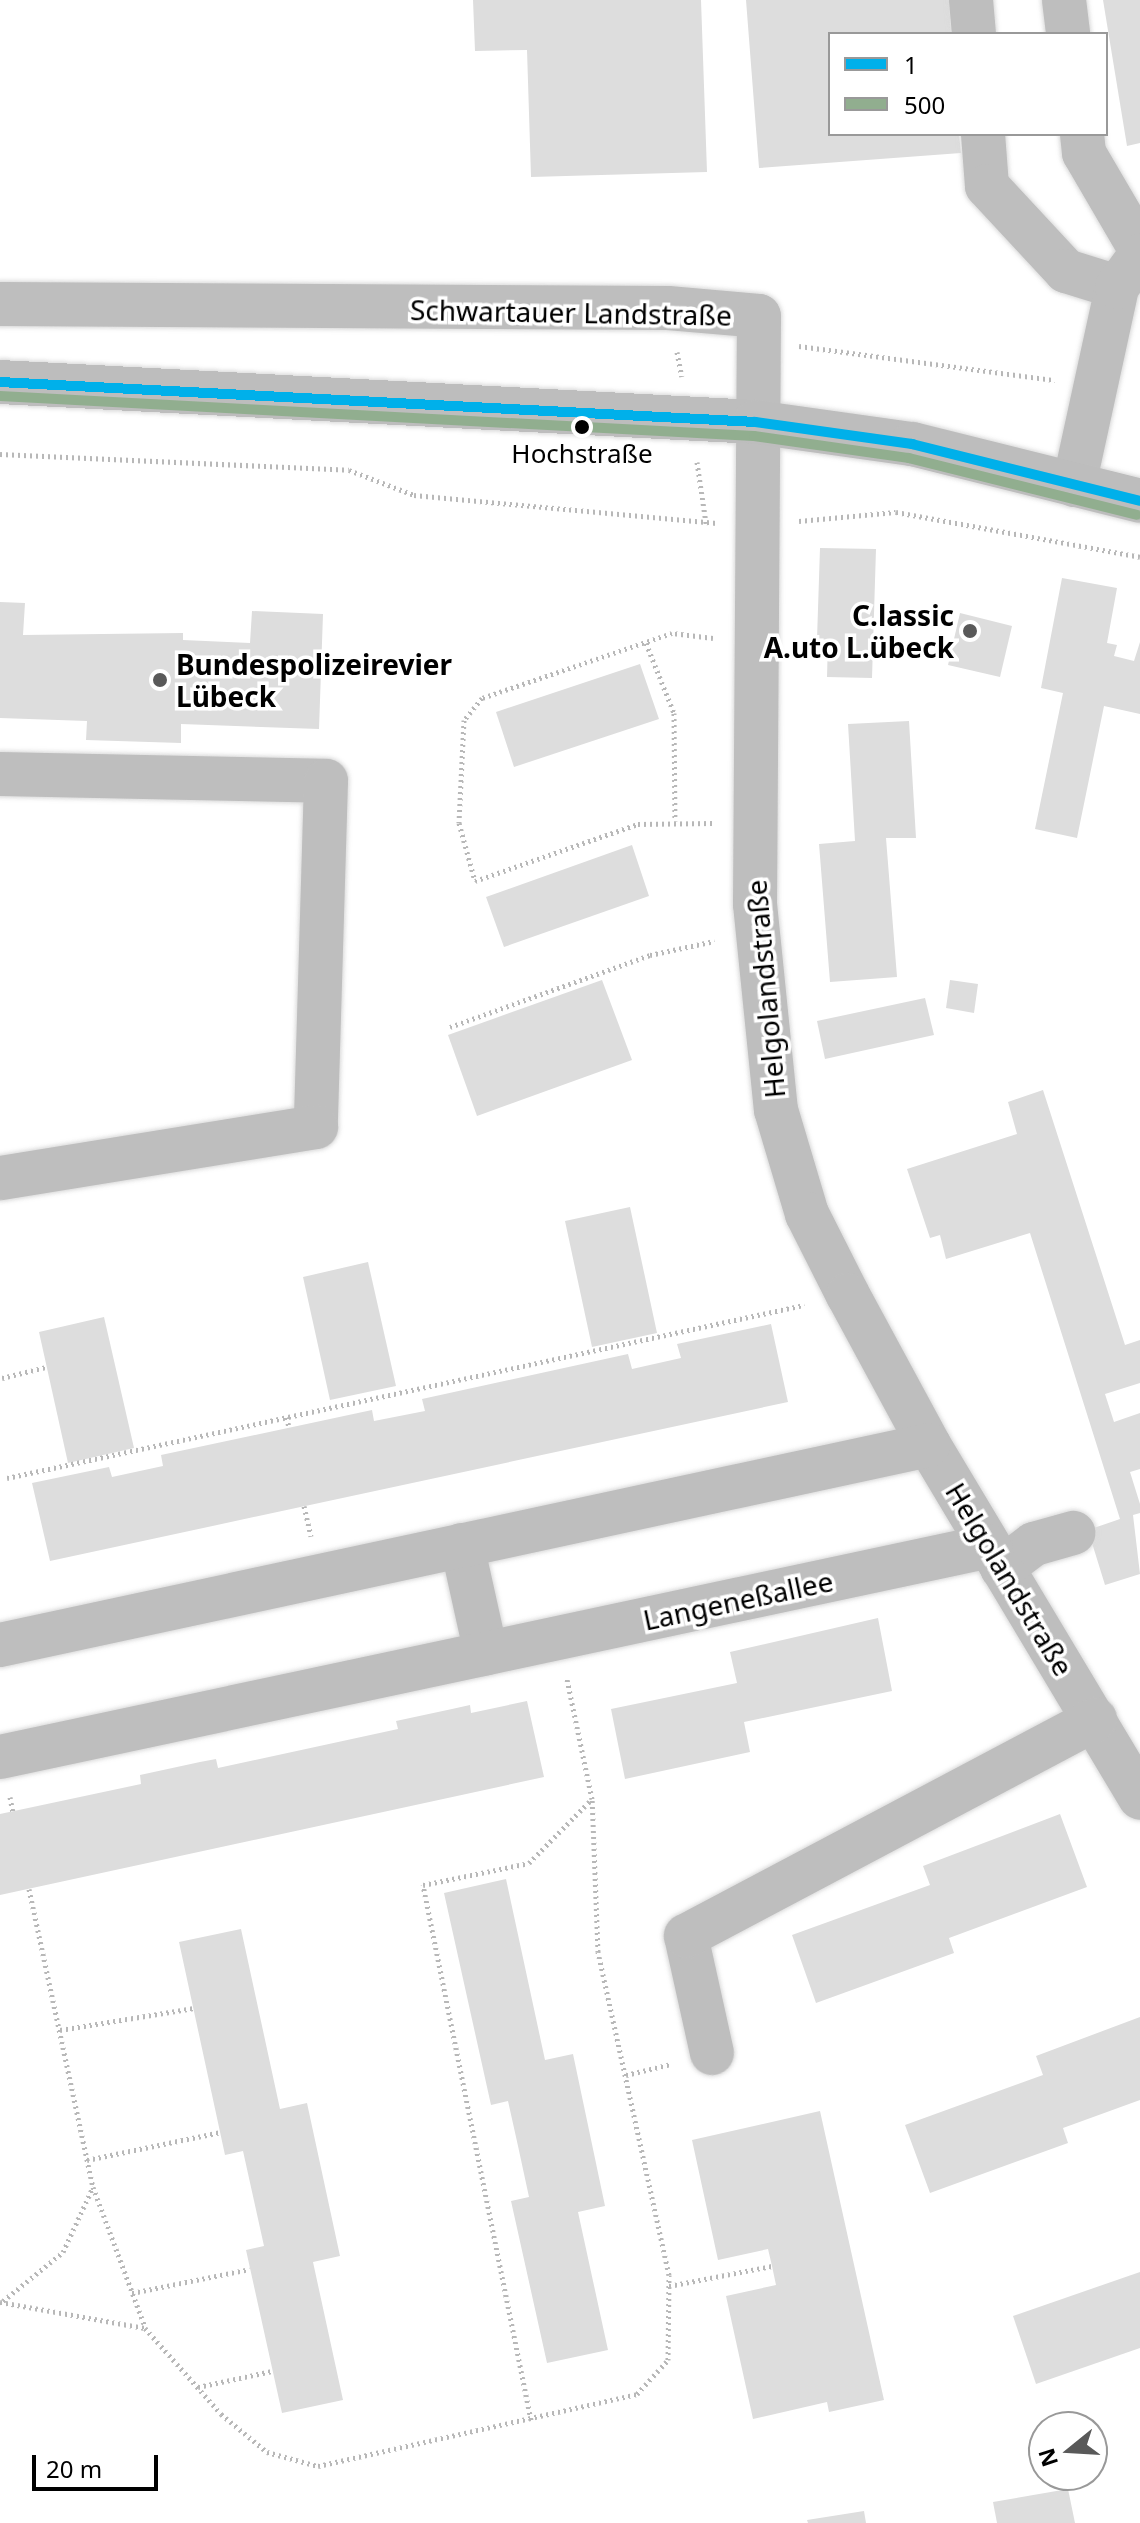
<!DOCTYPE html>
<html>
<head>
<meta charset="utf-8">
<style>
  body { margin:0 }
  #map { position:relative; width:1140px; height:2523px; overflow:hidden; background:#fff; font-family:"Noto Sans",sans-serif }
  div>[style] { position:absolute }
  .building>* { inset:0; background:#ddd }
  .path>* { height:5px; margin-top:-2.5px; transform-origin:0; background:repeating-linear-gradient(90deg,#b8b8b8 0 2px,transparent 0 6px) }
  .roads { filter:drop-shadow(0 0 2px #dbdbdb) drop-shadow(0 0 2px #dbdbdb) }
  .minor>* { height:44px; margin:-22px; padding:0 22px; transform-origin:22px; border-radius:22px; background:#bebebe }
  .major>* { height:44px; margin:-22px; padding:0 22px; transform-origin:22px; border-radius:22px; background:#bdbdbd }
  .bus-1>* { height:10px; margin:-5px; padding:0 5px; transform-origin:5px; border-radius:5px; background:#00b0ea }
  .bus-2>* { height:10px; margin:-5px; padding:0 5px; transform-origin:5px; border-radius:5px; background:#91ae8f }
  .dots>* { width:22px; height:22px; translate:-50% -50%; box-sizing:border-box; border:4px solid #fff; border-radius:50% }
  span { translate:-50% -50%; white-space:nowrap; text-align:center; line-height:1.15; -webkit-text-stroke:7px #fff; paint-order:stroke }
  .bus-label { font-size:26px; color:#000 }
  .street-label { font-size:28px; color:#000 }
  .poi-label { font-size:28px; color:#000; font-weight:700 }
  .right { translate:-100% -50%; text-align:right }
  .left { translate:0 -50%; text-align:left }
  .legend { position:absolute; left:828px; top:32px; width:280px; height:104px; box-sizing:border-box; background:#fff; border:2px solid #999; margin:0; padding:10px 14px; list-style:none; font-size:24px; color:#000 }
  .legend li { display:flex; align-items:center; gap:16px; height:40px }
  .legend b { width:40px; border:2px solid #999 }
  .north { position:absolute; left:1028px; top:2411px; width:80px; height:80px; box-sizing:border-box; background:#fff; border:2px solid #999; border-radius:50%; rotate:252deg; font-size:22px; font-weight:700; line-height:32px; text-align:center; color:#000 }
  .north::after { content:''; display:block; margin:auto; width:28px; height:36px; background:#595959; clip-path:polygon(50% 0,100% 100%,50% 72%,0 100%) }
  .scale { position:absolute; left:32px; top:2455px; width:126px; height:36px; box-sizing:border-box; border:4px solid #000; border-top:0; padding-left:10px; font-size:24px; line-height:28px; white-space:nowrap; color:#000; -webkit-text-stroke:6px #fff; paint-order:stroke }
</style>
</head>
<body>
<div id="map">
  <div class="building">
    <i style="clip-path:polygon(473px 0,701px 0,707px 172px,531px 177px,527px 50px,475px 51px)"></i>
    <i style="clip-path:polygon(746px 0,949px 0,951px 34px,830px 34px,830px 134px,959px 134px,961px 153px,759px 168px)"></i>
    <i style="clip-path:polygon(1103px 0,1140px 0,1140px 143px,1127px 146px)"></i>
    <i style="clip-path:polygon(820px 548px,876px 549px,872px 678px,827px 677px,828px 640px,817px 639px)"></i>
    <i style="clip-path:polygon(1062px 578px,1117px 588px,1107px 643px,1117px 645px,1114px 656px,1134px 661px,1140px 642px,1140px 714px,1104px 706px,1077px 838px,1035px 829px,1063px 693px,1041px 688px)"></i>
    <i style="clip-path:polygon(0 602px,25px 603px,23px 635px,183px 633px,183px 640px,250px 643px,252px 611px,323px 614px,319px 729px,181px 724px,181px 743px,86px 740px,87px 721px,0 718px)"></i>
    <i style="clip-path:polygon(960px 613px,1012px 626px,1000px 677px,948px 665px)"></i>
    <i style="clip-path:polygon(640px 664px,659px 719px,514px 767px,496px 712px)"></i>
    <i style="clip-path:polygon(909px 721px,916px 838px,886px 838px,897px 977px,830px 982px,819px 844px,855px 841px,848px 724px)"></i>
    <i style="clip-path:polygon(632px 845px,649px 896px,504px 947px,486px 897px)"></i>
    <i style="clip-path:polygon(602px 980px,632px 1060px,477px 1116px,448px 1035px)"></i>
    <i style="clip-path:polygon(950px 980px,978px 984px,974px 1013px,946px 1008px)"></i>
    <i style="clip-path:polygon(925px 998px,934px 1035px,825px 1059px,817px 1021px)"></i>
    <i style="clip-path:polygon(1043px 1090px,1125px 1345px,1140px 1340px,1140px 1383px,1105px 1394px,1114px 1422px,1140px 1413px,1140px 1469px,1130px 1472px,1140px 1504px,1140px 1513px,1133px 1515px,1140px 1574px,1105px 1585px,1088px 1530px,1120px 1519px,1030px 1233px,946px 1259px,940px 1235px,930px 1238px,907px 1169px,1017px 1134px,1008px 1102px)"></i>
    <i style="clip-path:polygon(630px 1207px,657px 1333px,592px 1347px,565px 1221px)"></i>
    <i style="clip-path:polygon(368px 1262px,396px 1386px,330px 1400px,303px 1277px)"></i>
    <i style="clip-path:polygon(104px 1317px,134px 1448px,68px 1463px,39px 1332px)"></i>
    <i style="clip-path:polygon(771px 1324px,788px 1402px,50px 1561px,32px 1483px,109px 1467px,112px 1477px,163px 1466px,161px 1455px,372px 1410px,374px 1421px,425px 1411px,422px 1399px,628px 1354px,632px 1369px,681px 1358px,677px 1344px)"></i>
    <i style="clip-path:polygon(878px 1618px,892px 1691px,744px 1722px,750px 1752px,625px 1779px,611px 1709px,737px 1683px,730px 1652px)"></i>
    <i style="clip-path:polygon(527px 1701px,544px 1777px,0 1895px,0 1814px,141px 1784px,140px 1775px,200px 1762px,216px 1759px,218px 1768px,398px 1729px,396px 1721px,452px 1709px,470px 1705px,471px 1713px)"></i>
    <i style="clip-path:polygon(1060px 1814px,1087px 1887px,949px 1938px,954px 1953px,816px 2003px,792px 1935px,930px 1885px,923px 1866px)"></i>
    <i style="clip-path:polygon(506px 1879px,545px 2060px,573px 2054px,605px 2206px,578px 2212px,608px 2350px,547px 2363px,511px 2201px,529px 2197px,518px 2146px,508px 2101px,491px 2105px,444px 1893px)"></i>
    <i style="clip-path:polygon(241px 1929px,280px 2109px,307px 2103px,340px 2256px,313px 2262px,343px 2400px,282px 2413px,246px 2250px,264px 2246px,243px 2151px,225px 2155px,179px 1942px)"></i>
    <i style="clip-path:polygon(1140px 2017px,1140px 2100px,1063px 2128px,1068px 2143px,930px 2193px,905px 2125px,1043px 2075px,1036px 2056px)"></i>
    <i style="clip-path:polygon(820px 2111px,884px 2400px,829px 2412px,827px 2402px,753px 2419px,726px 2296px,776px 2285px,772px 2266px,768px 2249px,718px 2260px,692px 2140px)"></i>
    <i style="clip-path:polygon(1140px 2272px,1140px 2348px,1036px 2384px,1013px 2316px)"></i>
    <i style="clip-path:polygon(1068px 2489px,1075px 2523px,997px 2523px,993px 2502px)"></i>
    <i style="clip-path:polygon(864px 2511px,866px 2523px,808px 2523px,807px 2520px)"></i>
  </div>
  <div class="path">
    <i style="left:799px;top:346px;width:258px;rotate:7.6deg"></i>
    <i style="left:677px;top:352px;width:25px;rotate:79deg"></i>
    <i style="left:0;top:454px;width:349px;rotate:2.6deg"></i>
    <i style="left:349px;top:470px;width:70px;rotate:21deg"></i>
    <i style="left:414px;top:495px;width:304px;rotate:5.3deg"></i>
    <i style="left:697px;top:462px;width:62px;rotate:81.6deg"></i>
    <i style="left:799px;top:521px;width:97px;rotate:-5.3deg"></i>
    <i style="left:896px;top:512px;width:248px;rotate:10.4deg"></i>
    <i style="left:713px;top:638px;width:41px;rotate:-173deg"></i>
    <i style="left:672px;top:633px;width:201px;rotate:161.1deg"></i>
    <i style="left:482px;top:698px;width:28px;rotate:129deg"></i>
    <i style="left:464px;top:720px;width:103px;rotate:92.8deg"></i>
    <i style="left:459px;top:823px;width:60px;rotate:74.6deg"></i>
    <i style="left:475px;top:881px;width:173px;rotate:-19.3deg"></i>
    <i style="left:638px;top:824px;width:75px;rotate:-0.8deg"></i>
    <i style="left:646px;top:643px;width:75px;rotate:68.2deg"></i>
    <i style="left:674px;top:713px;width:108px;rotate:89.5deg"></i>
    <i style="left:450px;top:1027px;width:213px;rotate:-19.8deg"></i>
    <i style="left:650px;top:955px;width:66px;rotate:-12.2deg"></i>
    <i style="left:2px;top:1378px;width:45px;rotate:-14deg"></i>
    <i style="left:287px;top:1417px;width:11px;rotate:80deg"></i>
    <i style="left:7px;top:1478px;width:816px;rotate:-12.25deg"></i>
    <i style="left:304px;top:1506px;width:31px;rotate:77deg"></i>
    <i style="left:10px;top:1797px;width:15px;rotate:79deg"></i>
    <i style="left:29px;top:1889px;width:305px;rotate:77.9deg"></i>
    <i style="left:93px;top:2187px;width:149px;rotate:69.6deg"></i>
    <i style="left:60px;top:2030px;width:136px;rotate:-9.3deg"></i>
    <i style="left:626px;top:2075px;width:46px;rotate:-13.7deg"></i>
    <i style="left:87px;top:2160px;width:137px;rotate:-11.8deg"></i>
    <i style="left:669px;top:2286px;width:105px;rotate:-11deg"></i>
    <i style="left:132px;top:2293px;width:120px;rotate:-11.5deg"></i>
    <i style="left:3px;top:2301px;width:77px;rotate:-39.2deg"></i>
    <i style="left:63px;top:2252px;width:72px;rotate:-65.2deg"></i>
    <i style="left:0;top:2302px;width:147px;rotate:10.2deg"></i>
    <i style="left:145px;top:2328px;width:115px;rotate:48.5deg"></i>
    <i style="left:221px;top:2414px;width:60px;rotate:39.6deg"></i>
    <i style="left:267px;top:2452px;width:53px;rotate:15.4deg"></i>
    <i style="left:318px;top:2466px;width:327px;rotate:-12.7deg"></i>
    <i style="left:637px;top:2394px;width:46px;rotate:-47.6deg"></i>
    <i style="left:668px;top:2360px;width:85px;rotate:-89.3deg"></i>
    <i style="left:669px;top:2275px;width:331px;rotate:-102.4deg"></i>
    <i style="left:598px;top:1952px;width:153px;rotate:-92.2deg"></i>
    <i style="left:592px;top:1799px;width:123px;rotate:-101.8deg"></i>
    <i style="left:198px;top:2387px;width:76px;rotate:-12.2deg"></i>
    <i style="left:531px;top:2420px;width:546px;rotate:-101.41deg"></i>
    <i style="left:423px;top:1885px;width:108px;rotate:-11.7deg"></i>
    <i style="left:529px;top:1863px;width:88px;rotate:-45.5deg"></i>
  </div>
  <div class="roads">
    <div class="minor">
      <i style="left:971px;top:0;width:34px;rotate:85deg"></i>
      <i style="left:1064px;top:0;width:34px;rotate:83deg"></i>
      <i style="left:983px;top:134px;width:52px;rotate:85.6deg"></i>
      <i style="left:987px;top:186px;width:116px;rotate:47.1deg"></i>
      <i style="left:1066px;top:271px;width:53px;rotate:17.4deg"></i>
      <i style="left:1082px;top:134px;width:19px;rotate:84deg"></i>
      <i style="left:1084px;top:153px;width:111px;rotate:59.7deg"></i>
      <i style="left:0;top:304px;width:668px;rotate:0.34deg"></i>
      <i style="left:668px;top:308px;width:91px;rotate:5deg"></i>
      <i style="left:759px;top:316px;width:588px;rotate:90.39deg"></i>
      <i style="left:755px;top:904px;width:207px;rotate:84.2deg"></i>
      <i style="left:776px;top:1110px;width:109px;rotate:73.4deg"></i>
      <i style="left:807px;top:1214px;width:91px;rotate:63.2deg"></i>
      <i style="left:848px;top:1295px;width:170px;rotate:61.6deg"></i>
      <i style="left:929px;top:1445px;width:411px;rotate:59.1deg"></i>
      <i style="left:1074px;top:485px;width:203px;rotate:-77.7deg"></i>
      <i style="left:1117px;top:287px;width:39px;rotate:-54deg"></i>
      <i style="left:0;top:774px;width:326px;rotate:1.2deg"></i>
      <i style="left:326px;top:781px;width:346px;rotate:91.7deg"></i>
      <i style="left:316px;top:1127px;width:320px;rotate:170.8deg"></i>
      <i style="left:462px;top:1545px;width:111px;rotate:77.5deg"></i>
      <i style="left:1002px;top:1568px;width:40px;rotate:-37deg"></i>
      <i style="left:1034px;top:1544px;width:41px;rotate:-15.8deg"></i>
      <i style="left:0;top:1645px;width:950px;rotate:-12.15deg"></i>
      <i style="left:0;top:1757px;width:1011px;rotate:-12.04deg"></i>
      <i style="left:712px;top:2053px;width:120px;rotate:-102.5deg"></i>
      <i style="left:686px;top:1936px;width:463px;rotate:-27.9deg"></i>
    </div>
    <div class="major">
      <i style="left:0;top:382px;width:756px;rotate:3.03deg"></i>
      <i style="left:755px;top:422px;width:159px;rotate:8deg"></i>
      <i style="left:912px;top:444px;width:235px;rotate:14deg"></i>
    </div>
  </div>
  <div class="bus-1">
    <i style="left:0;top:382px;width:756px;rotate:3.03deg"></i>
    <i style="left:755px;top:422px;width:159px;rotate:8deg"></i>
    <i style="left:912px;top:444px;width:235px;rotate:14deg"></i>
  </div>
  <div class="bus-2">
    <i style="left:0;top:396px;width:755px;rotate:3.04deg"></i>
    <i style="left:754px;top:436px;width:157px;rotate:8.1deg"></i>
    <i style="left:909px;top:458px;width:235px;rotate:14deg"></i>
  </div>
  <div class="dots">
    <i style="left:582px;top:427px;background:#000"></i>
    <i style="left:970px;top:631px;background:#595959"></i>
    <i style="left:160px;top:680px;background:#595959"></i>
  </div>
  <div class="bus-label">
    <span style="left:582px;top:454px">Hochstraße</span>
  </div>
  <div class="street-label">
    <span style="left:571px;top:312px;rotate:1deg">Schwartauer Landstraße</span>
    <span style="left:765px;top:989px;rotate:-95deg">Helgolandstraße</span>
    <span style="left:1010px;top:1579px;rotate:59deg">Helgolandstraße</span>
    <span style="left:738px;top:1600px;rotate:-12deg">Langeneßallee</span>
  </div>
  <div class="poi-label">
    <span class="right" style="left:954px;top:631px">C.lassic<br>A.uto L.übeck</span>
    <span class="left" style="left:176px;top:680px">Bundespolizeirevier<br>Lübeck</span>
  </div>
  <ul class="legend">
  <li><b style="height:10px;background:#00b0ea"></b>1</li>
  <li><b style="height:10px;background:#91ae8f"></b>500</li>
  </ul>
  <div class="north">N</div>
  <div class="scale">20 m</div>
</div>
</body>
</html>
